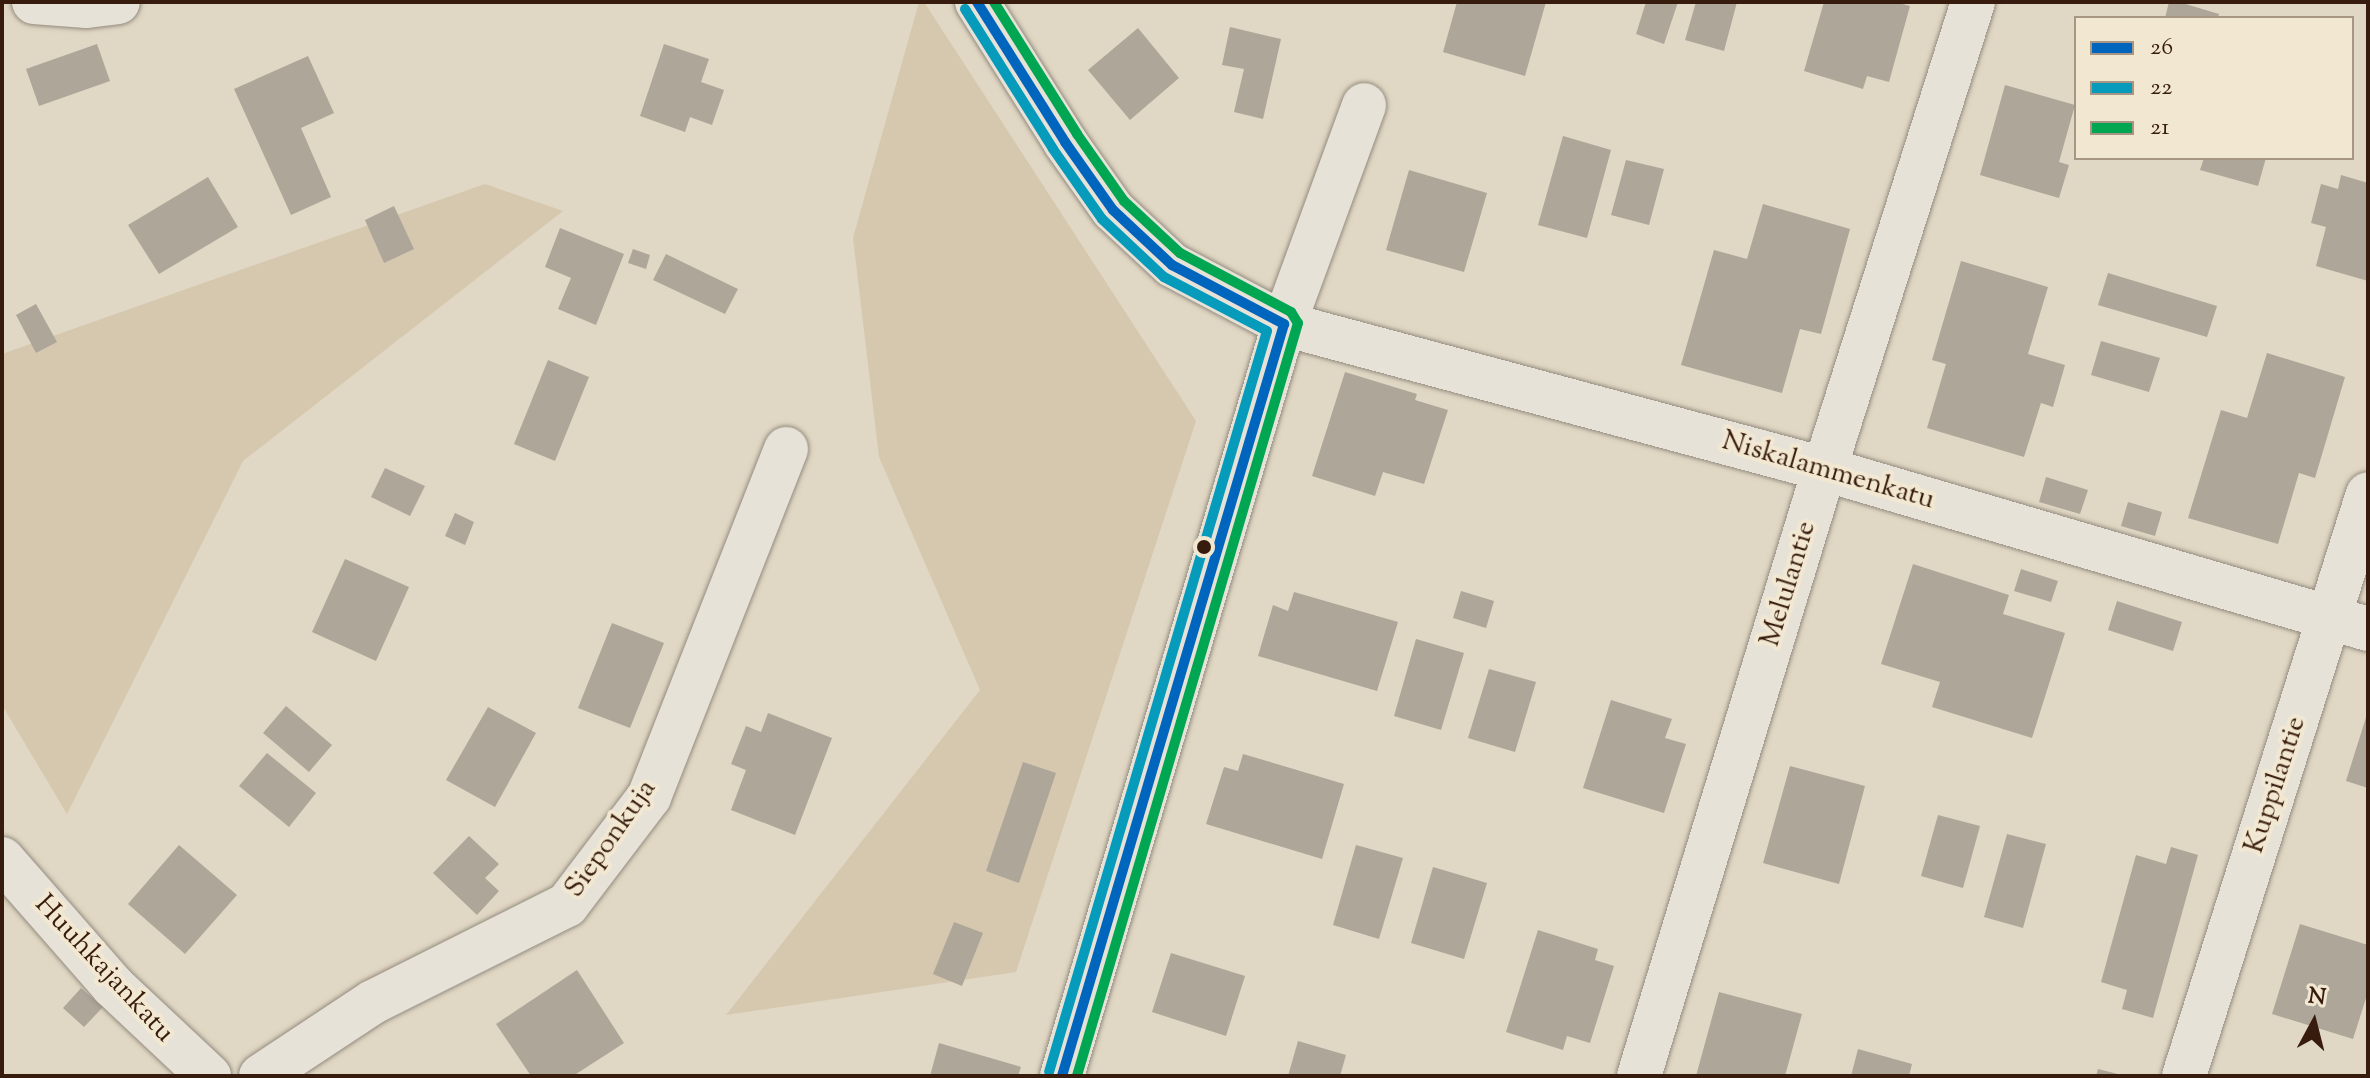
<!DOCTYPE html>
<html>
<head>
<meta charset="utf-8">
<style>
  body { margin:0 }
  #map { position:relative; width:2370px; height:1078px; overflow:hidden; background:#e0d7c4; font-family:"Sorts Mill Goudy",serif }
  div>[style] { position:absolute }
  .green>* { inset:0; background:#d5c8ae }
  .building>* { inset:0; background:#aea699 }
  .roads { filter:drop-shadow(0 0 2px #948b7f) drop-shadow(0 0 2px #948b7f) }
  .street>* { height:44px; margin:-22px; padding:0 22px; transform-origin:22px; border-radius:22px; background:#e7e2d8 }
  .secondary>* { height:44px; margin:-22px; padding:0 22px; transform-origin:22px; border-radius:22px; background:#e7e2d8 }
  .bus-1>* { height:10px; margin:-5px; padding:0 5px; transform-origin:5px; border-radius:5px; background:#0065bd }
  .bus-2>* { height:10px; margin:-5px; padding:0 5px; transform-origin:5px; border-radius:5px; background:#069bbb }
  .bus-3>* { height:10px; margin:-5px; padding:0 5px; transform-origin:5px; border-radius:5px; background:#00a651 }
  .dots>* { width:22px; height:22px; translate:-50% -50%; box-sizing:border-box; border:4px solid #f2e8d2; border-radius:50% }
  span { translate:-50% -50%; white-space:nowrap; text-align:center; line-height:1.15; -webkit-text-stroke:8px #f2e8d2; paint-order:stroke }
  .street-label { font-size:28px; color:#371b0c }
  .frame { position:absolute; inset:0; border:4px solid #371b0c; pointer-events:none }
  .legend { position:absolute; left:2074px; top:16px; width:280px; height:144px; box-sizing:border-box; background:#f2e8d2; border:2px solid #a79683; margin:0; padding:10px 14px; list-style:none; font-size:24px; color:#371b0c }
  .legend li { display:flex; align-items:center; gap:16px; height:40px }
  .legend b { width:40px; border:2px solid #a79683 }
  .north { position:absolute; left:2274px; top:982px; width:80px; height:80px; -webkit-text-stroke:6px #f2e8d2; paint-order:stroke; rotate:7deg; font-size:22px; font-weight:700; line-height:32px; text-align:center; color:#371b0c }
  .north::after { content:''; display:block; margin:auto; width:28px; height:36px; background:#371b0c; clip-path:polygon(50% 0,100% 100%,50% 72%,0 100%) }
</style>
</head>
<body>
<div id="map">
  <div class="green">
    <i style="clip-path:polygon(919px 2px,924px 2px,1196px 421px,1016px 972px,726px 1015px,980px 690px,879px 457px,853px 238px)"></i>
    <i style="clip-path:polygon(485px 184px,563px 211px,243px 461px,67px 814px,2px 705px,2px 354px)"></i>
  </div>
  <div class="building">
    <i style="clip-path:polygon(1457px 2px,1546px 2px,1525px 76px,1443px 52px)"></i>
    <i style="clip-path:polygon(1646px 2px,1678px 2px,1664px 44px,1636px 34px)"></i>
    <i style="clip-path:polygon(1696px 2px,1737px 2px,1724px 51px,1685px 40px)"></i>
    <i style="clip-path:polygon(1824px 2px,1895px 2px,1910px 6px,1889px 82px,1867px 76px,1863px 89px,1804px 71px)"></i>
    <i style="clip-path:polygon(2169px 2px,2179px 2px,2219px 14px,2218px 18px,2165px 18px)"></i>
    <i style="clip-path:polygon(1230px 27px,1281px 39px,1263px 119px,1234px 112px,1244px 69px,1222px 65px)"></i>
    <i style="clip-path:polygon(1138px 28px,1179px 78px,1130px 120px,1088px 70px)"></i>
    <i style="clip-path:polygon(97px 44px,110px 81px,39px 106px,26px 69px)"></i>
    <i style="clip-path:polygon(664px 44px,709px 59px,701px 82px,724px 90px,712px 125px,690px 117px,685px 132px,640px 116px)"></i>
    <i style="clip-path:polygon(308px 56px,334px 113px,301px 128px,331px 197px,291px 215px,234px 89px)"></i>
    <i style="clip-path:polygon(2005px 85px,2075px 105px,2059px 162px,2069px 165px,2059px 198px,1980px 175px)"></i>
    <i style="clip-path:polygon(1563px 136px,1611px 150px,1587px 238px,1538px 225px)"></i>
    <i style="clip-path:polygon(2204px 158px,2266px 158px,2258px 186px,2200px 170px)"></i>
    <i style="clip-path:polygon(1626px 160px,1664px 169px,1649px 225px,1611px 215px)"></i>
    <i style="clip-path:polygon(1409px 170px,1487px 193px,1464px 272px,1386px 250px)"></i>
    <i style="clip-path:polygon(2341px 175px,2368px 183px,2368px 281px,2316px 266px,2326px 227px,2311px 223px,2321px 184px,2338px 189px)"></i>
    <i style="clip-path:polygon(208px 177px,238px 227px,159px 274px,128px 225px)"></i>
    <i style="clip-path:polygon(1763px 204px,1850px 229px,1821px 334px,1800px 329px,1782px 393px,1681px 365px,1714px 250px,1747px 259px)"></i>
    <i style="clip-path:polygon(394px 206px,414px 249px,384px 263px,365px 220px)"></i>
    <i style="clip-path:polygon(560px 228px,624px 254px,596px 325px,558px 309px,571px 278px,545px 267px)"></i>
    <i style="clip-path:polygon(633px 249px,650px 255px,646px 269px,628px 263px)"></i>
    <i style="clip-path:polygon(666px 254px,738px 289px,725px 314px,653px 280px)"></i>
    <i style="clip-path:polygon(1961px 261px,2048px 287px,2028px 354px,2065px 365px,2053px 407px,2041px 403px,2024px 457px,1927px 428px,1946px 364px,1932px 360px)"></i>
    <i style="clip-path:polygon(2108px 273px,2217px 306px,2207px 337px,2098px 305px)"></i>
    <i style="clip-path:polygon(36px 304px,57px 342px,36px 353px,16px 315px)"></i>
    <i style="clip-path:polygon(2101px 341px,2160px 358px,2149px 392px,2091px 375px)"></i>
    <i style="clip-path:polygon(2267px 353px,2345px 377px,2315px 478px,2299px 473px,2278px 544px,2188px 518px,2221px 410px,2247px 418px)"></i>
    <i style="clip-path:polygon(548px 360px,589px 377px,555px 461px,514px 444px)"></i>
    <i style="clip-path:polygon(1345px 372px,1417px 394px,1415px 400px,1448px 410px,1424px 484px,1383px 472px,1375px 496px,1312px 476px)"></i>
    <i style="clip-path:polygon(385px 468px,425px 486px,410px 516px,371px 497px)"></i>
    <i style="clip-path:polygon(2046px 477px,2088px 490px,2080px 514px,2039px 502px)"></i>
    <i style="clip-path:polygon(2128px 502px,2162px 512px,2155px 536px,2121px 526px)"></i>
    <i style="clip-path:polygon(455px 513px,474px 522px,465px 545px,445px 536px)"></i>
    <i style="clip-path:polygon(345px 559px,409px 587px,376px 661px,312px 632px)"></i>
    <i style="clip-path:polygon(1913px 564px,2009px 595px,2003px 614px,2065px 633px,2032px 738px,1932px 707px,1940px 682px,1881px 664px)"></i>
    <i style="clip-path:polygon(2021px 569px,2058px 581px,2051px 602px,2014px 591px)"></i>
    <i style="clip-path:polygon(1461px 591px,1494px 601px,1486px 628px,1453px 618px)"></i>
    <i style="clip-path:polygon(1294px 592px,1398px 622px,1377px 691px,1258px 656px,1273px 605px,1288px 611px)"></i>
    <i style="clip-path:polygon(2117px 601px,2182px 622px,2173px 651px,2108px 630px)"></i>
    <i style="clip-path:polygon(612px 623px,664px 643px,630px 728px,578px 708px)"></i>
    <i style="clip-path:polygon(1416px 639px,1464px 653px,1441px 730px,1394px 716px)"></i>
    <i style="clip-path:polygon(1489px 669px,1536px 682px,1515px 752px,1468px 738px)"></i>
    <i style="clip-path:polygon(1611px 700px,1672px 719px,1665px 738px,1686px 744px,1664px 813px,1583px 788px)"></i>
    <i style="clip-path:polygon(286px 706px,332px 745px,309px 772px,263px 733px)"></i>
    <i style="clip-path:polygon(488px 707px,536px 733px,495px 807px,446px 780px)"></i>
    <i style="clip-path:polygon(768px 713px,832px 738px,795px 835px,731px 810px,746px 770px,731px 764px,746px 726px,761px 732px)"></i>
    <i style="clip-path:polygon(2367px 714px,2368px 714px,2368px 788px,2346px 781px)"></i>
    <i style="clip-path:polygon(267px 753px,316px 793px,289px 827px,239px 786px)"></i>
    <i style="clip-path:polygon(1243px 754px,1344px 784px,1322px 859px,1206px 824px,1224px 767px,1238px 771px)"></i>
    <i style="clip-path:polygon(1023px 762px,1056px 773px,1019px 883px,986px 871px)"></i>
    <i style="clip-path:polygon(1790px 766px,1865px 786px,1839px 884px,1763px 863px)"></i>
    <i style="clip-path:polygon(1938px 815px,1980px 826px,1963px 888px,1921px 876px)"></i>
    <i style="clip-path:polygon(2007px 834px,2046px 844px,2023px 928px,1984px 917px)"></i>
    <i style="clip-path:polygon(469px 836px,499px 864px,485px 878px,499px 891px,477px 915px,433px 873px)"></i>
    <i style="clip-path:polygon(179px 845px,237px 895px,185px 954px,128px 904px)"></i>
    <i style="clip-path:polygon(1356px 845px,1403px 858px,1379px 939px,1333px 925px)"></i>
    <i style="clip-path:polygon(2171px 847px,2198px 855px,2153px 1018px,2122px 1009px,2127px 990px,2101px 982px,2136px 855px,2166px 864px)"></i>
    <i style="clip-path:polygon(1433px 867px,1487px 883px,1464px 959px,1411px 943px)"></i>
    <i style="clip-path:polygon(954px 922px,983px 933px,962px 986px,933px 974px)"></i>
    <i style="clip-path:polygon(2300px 924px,2368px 945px,2368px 992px,2353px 1039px,2272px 1014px)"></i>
    <i style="clip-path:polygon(1538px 930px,1598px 949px,1595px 960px,1614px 966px,1590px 1043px,1567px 1036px,1563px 1050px,1506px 1032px)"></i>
    <i style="clip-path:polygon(1171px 953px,1245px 976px,1226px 1036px,1152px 1012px)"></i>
    <i style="clip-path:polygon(577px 970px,624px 1043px,573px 1076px,531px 1076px,496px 1024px)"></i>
    <i style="clip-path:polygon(81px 988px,103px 1007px,84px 1027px,63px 1008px)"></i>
    <i style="clip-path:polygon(1719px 992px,1802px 1014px,1785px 1076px,1696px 1076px)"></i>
    <i style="clip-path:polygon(1298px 1041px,1346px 1055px,1340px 1076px,1288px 1076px)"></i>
    <i style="clip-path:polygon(939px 1043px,1021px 1067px,1018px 1076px,930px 1076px)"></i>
    <i style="clip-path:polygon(1858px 1049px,1912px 1064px,1909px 1076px,1851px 1076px)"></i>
    <i style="clip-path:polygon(2098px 1069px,2122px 1075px,2121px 1076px,2096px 1076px)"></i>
  </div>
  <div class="roads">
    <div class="street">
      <i style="left:34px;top:2px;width:53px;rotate:4.3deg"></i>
      <i style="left:87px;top:6px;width:31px;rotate:-7deg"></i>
      <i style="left:977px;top:2px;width:165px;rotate:57.8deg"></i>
      <i style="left:1065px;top:142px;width:83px;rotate:54.8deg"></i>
      <i style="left:1113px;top:210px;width:81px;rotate:43deg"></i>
      <i style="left:1172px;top:265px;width:127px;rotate:27.8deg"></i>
      <i style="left:1284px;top:324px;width:559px;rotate:15.03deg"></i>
      <i style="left:1824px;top:469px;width:567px;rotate:16.39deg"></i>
      <i style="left:1284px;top:324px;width:233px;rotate:-69.9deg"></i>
      <i style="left:2px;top:859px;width:169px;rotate:48.8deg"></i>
      <i style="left:113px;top:986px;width:132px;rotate:43.2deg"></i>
      <i style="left:261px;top:1076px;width:134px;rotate:-33.5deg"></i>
      <i style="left:373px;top:1002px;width:217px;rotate:-26.6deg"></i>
      <i style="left:567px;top:905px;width:136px;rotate:-52.8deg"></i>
      <i style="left:649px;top:797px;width:374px;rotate:-68.5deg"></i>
      <i style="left:1639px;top:1076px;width:610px;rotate:-73.02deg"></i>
      <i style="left:1817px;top:493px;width:515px;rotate:-72.37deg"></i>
      <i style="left:2184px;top:1076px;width:610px;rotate:-72.46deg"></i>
    </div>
    <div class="secondary">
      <i style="left:1062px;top:1076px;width:784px;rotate:-73.55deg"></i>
    </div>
  </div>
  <div class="bus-1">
    <i style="left:977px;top:2px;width:165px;rotate:57.8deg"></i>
    <i style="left:1065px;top:142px;width:83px;rotate:54.8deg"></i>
    <i style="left:1113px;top:210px;width:81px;rotate:43deg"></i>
    <i style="left:1172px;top:265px;width:127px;rotate:27.8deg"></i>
    <i style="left:1062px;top:1076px;width:784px;rotate:-73.55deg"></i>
  </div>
  <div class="bus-2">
    <i style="left:965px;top:9px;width:165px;rotate:57.8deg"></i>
    <i style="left:1053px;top:149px;width:85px;rotate:55deg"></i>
    <i style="left:1102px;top:219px;width:85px;rotate:43.1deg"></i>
    <i style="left:1164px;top:277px;width:116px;rotate:27.7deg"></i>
    <i style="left:1267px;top:331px;width:772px;rotate:106.39deg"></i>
  </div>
  <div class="bus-3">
    <i style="left:994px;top:2px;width:156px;rotate:57.8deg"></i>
    <i style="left:1077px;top:134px;width:82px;rotate:55deg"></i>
    <i style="left:1124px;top:201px;width:76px;rotate:42.9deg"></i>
    <i style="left:1180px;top:253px;width:126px;rotate:28deg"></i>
    <i style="left:1291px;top:312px;width:13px;rotate:58deg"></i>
    <i style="left:1298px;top:323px;width:785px;rotate:106.36deg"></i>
  </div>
  <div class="dots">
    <i style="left:1204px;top:547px;background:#371b0c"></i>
  </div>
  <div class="street-label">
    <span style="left:1828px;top:471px;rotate:16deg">Niskalammenkatu</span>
    <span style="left:1789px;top:584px;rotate:-73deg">Melulantie</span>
    <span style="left:2276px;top:785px;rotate:-72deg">Kuppilantie</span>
    <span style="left:611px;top:839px;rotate:-55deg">Sieponkuja</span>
    <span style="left:104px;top:969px;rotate:47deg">Huuhkajankatu</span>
  </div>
  <div class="frame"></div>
  <ul class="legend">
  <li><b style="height:10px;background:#0065bd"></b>26</li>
  <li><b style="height:10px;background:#069bbb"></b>22</li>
  <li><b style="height:10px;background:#00a651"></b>21</li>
  </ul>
  <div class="north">N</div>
</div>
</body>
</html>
